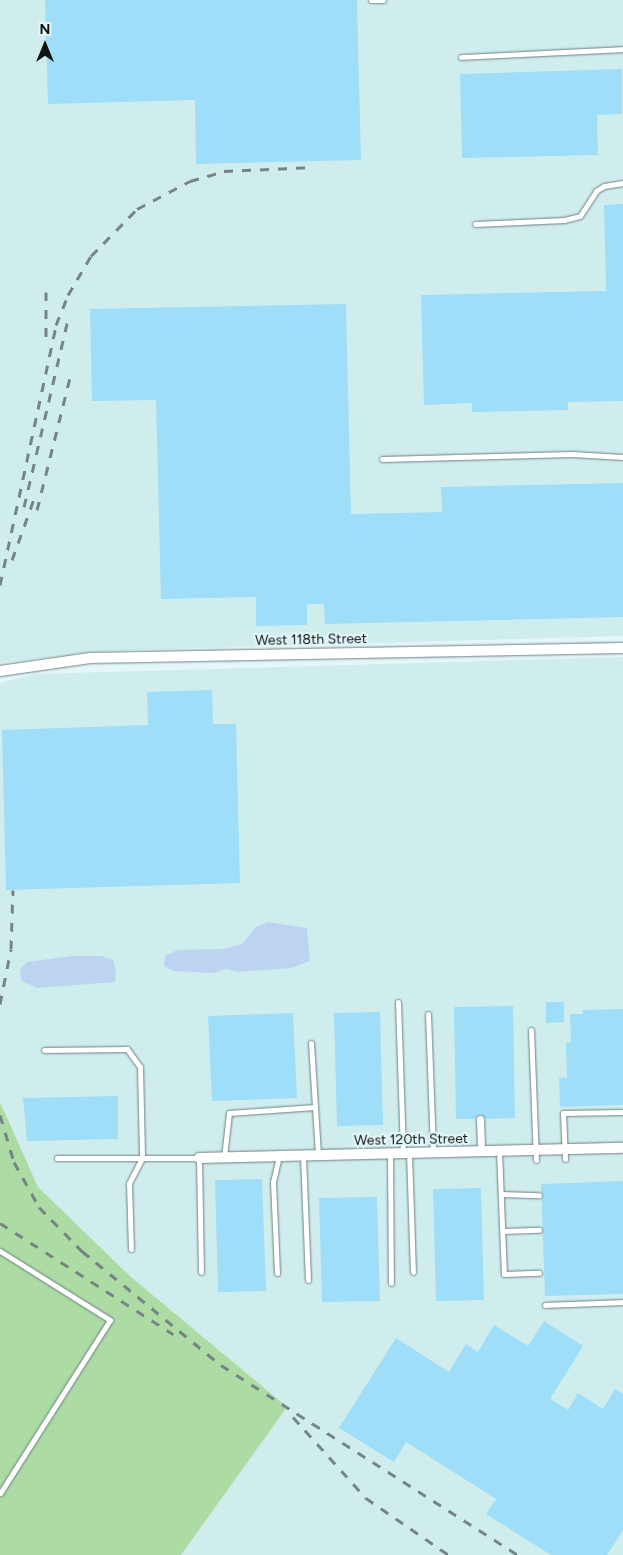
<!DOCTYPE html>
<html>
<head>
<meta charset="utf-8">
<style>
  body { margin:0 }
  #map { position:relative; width:623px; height:1555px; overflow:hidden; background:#e4f7f8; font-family:Figtree,sans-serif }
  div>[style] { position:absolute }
  .built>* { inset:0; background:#d0edee }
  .green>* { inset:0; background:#acdba4 }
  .water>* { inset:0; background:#bcd4f2 }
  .building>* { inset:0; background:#9fdef8 }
  .roads { filter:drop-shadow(0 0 1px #6f8181) drop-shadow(0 0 1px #6f8181) }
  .service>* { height:5px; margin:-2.5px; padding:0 2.5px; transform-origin:2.5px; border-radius:2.5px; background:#fff }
  .pedestrian>* { height:7px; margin:-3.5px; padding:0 3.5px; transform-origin:3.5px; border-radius:3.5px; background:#fff }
  .minor>* { height:10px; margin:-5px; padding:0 5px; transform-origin:5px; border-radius:5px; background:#fff }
  .rail>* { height:3px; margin-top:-1.5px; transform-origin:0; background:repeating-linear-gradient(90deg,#778484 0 9px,transparent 0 18px) }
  span { translate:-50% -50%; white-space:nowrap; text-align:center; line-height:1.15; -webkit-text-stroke:4px #e4f7f8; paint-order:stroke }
  .street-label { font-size:14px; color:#0e1515 }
  .north { position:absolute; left:20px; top:20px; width:50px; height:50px; -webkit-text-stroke:4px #e4f7f8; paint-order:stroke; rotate:0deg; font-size:14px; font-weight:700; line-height:20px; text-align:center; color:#0e1515 }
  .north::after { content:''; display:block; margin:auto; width:18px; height:22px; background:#0e1515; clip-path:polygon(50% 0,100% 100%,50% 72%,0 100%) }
</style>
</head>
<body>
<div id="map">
  <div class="built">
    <i style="clip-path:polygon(0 0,623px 0,623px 636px,99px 651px,0 663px)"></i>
    <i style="clip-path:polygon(623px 657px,623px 1555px,181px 1555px,286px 1407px,131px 1277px,38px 1187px,0 1102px,0 683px,36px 674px)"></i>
  </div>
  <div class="green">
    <i style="clip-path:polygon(0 1102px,38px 1187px,131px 1277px,287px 1407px,181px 1555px,0 1555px)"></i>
  </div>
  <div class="water">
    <i style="clip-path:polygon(268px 922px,307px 928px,310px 961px,291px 968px,237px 972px,227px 969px,213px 973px,173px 971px,164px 966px,165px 956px,177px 950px,223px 949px,242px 944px,256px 927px)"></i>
    <i style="clip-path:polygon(72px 956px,101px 956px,113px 960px,116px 970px,115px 982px,37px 988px,22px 981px,20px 969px,27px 962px)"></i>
  </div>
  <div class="building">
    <i style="clip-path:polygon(45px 0,357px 0,361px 160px,196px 164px,195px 100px,48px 104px)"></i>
    <i style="clip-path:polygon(622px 69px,622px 114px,597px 115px,598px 155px,462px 158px,460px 74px)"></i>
    <i style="clip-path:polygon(623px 204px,623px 401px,568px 402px,568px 410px,472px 412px,472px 403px,424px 405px,421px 295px,606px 291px,604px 205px)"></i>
    <i style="clip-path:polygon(346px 304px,351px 514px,442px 512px,441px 487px,623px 483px,623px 617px,325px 624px,324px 604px,307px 604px,307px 625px,256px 626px,256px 597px,161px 599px,156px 400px,92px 401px,90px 309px)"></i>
    <i style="clip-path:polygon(212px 690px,213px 724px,236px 724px,240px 883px,6px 890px,2px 730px,148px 725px,147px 692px)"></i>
    <i style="clip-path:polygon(546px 1002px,564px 1002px,564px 1022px,546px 1023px)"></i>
    <i style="clip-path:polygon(513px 1006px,515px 1118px,485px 1119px,480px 1114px,475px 1119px,456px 1119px,454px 1007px)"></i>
    <i style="clip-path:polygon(623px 1009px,623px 1105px,560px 1107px,559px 1078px,567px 1078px,566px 1043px,571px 1042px,570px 1014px,583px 1014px,582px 1010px)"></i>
    <i style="clip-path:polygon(380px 1012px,383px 1125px,337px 1126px,334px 1013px)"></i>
    <i style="clip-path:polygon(293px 1013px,297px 1098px,212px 1101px,208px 1016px)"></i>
    <i style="clip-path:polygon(118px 1096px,118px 1139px,27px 1141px,23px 1098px)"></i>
    <i style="clip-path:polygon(262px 1179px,266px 1291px,218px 1292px,215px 1180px)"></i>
    <i style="clip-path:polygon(623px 1181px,623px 1294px,545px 1296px,541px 1184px)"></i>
    <i style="clip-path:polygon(481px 1188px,484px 1300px,436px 1301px,433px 1189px)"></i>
    <i style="clip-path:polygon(377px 1197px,380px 1301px,322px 1302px,319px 1198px)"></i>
    <i style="clip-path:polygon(544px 1321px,583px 1346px,550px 1399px,568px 1410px,578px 1393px,603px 1409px,615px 1389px,623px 1394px,623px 1530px,607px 1555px,551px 1555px,486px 1514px,496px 1499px,406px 1442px,394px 1462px,339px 1428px,396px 1338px,449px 1372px,466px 1344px,478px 1352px,494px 1325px,528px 1346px)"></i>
  </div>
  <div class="roads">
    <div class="service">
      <i style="left:371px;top:0;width:12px"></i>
      <i style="left:461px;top:57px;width:162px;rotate:-2.8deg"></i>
      <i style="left:475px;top:224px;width:89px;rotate:-2.6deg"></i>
      <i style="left:564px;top:220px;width:16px;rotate:-14deg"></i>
      <i style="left:580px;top:216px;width:30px;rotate:-57deg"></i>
      <i style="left:596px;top:191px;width:9px;rotate:-32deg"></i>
      <i style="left:604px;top:186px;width:19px;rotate:-9deg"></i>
      <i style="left:382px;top:459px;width:190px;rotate:-1.5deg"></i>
      <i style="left:572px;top:454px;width:51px;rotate:3.4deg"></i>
      <i style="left:398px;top:1002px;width:151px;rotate:88.1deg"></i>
      <i style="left:428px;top:1014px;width:138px;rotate:87.9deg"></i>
      <i style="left:531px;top:1030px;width:130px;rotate:87.8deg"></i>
      <i style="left:311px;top:1043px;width:112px;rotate:86.4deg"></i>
      <i style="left:44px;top:1050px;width:83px;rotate:-0.7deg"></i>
      <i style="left:127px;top:1049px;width:22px;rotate:54deg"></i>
      <i style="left:140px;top:1067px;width:91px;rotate:88.7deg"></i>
      <i style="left:142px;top:1158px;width:28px;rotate:117deg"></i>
      <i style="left:129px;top:1183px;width:66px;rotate:88.3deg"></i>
      <i style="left:499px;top:1151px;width:123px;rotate:87.7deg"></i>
      <i style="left:504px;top:1274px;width:35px;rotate:-2deg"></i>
      <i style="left:409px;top:1153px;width:119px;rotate:88.1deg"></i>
      <i style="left:390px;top:1154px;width:129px;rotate:89.6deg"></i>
      <i style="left:303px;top:1156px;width:124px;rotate:87.7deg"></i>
      <i style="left:224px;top:1157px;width:44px;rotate:-83.5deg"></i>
      <i style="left:229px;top:1113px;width:86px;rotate:-4deg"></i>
      <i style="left:57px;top:1158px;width:142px"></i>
      <i style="left:199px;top:1158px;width:114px;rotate:89deg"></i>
      <i style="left:565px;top:1159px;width:46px;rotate:-92.5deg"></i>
      <i style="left:563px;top:1113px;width:60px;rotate:-1deg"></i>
      <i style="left:501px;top:1194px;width:38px;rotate:2deg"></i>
      <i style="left:503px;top:1231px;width:36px;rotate:-2deg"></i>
      <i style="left:0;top:1251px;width:130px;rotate:32.1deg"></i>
      <i style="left:110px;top:1320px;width:205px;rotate:122.4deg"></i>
      <i style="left:277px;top:1273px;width:91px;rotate:-92.5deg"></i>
      <i style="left:273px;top:1182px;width:27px;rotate:-77deg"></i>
      <i style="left:545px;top:1305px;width:78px;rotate:-2.2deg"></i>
    </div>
    <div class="pedestrian">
      <i style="left:480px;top:1119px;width:33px;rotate:88deg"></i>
    </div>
    <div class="minor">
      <i style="left:0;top:671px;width:91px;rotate:-8.2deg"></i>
      <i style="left:90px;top:658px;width:533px;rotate:-1.07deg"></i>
      <i style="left:199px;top:1158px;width:424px;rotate:-1.4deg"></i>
    </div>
  </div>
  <div class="rail">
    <i style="left:46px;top:292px;width:51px;rotate:90deg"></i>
    <i style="left:24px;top:507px;width:197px;rotate:-76.8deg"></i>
    <i style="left:37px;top:510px;width:140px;rotate:-76deg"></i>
    <i style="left:12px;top:560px;width:65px;rotate:-70.2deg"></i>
    <i style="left:0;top:585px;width:266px;rotate:-77.8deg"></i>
    <i style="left:56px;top:325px;width:32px;rotate:-68deg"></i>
    <i style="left:68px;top:295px;width:45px;rotate:-59.5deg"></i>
    <i style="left:91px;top:256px;width:66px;rotate:-45.6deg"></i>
    <i style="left:137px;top:209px;width:60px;rotate:-27.8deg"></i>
    <i style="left:190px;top:181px;width:35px;rotate:-16deg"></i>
    <i style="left:224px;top:171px;width:89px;rotate:-2.6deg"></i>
    <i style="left:0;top:1004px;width:56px;rotate:-78.7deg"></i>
    <i style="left:11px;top:949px;width:59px;rotate:-88.1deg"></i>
    <i style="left:0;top:1115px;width:49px;rotate:73.4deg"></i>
    <i style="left:14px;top:1162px;width:51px;rotate:60.9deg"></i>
    <i style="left:39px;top:1207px;width:62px;rotate:45.7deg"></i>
    <i style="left:82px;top:1251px;width:180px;rotate:39.4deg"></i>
    <i style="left:221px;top:1365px;width:353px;rotate:32.6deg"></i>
    <i style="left:0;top:1223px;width:206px;rotate:32.7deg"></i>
    <i style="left:293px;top:1417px;width:109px;rotate:48deg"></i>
    <i style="left:366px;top:1498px;width:101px;rotate:34.5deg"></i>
  </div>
  <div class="street-label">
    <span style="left:311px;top:640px;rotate:-1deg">West 118th Street</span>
    <span style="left:411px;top:1140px;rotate:-1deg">West 120th Street</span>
  </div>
  <div class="north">N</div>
</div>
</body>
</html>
